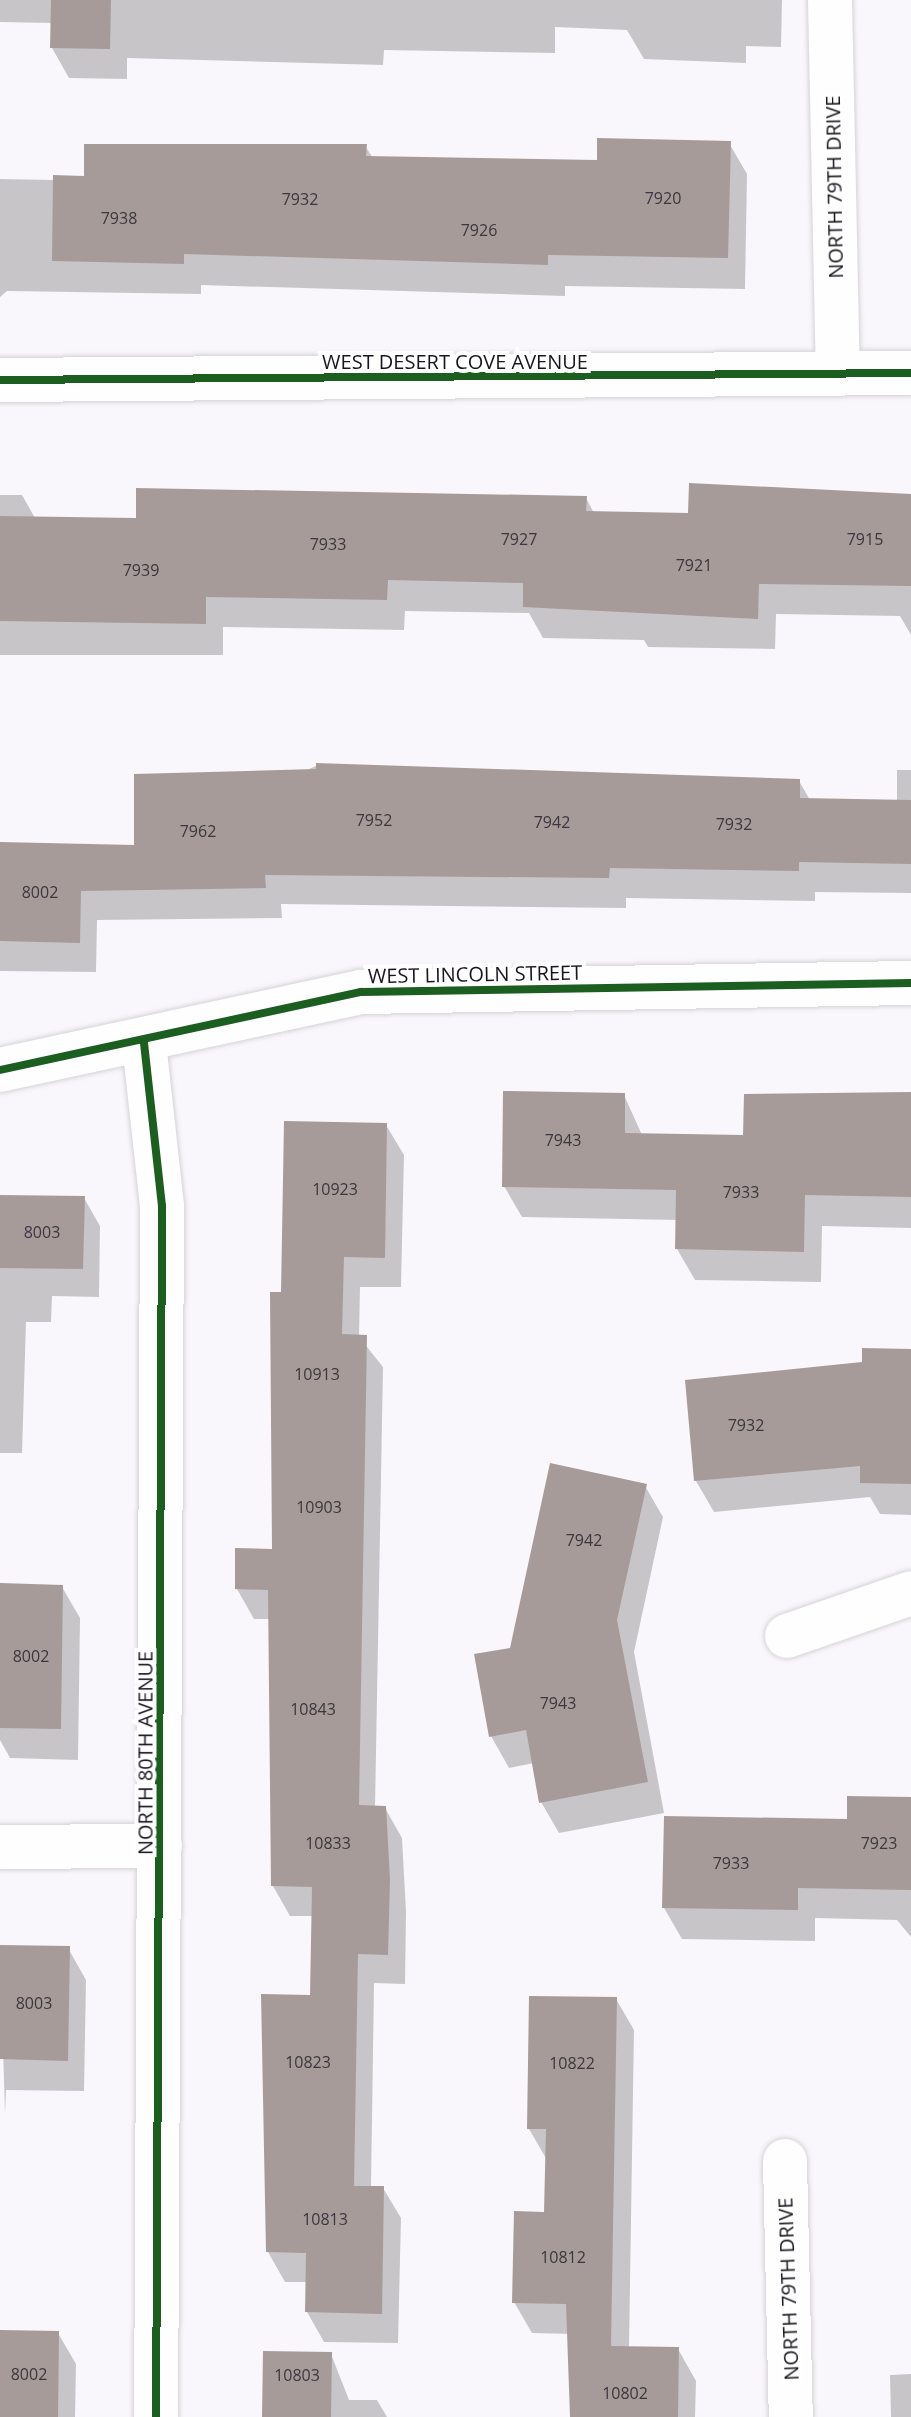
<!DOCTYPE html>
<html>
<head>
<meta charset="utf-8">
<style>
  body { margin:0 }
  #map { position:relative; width:911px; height:2417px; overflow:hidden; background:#f9f7fb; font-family:"Open Sans",sans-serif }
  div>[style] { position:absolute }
  .shadow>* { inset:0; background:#0003 }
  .building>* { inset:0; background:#a79b9a }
  .roads { filter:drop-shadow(0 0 2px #d5d2d9) drop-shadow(0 0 2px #d5d2d9) }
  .minor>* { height:44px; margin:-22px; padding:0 22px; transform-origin:22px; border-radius:22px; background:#fefefe }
  .cycleway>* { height:8px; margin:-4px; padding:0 4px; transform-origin:4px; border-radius:4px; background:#1b5e20 }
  span { translate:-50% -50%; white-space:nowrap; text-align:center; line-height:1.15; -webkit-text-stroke:8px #fff; paint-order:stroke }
  .number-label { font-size:16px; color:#3c363e }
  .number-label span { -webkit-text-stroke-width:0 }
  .street-label { font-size:20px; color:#191520 }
</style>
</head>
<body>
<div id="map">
  <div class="shadow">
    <i style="clip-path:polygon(0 0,782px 0,781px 47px,746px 46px,746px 63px,644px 59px,627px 30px,555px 27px,555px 53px,384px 50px,383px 65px,127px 58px,127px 79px,69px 78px,52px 48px,52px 23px,0 22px)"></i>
    <i style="clip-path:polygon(729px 143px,747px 174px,745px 289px,565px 286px,565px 296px,201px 285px,201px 294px,7px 291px,0 297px,0 179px,53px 180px,365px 146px,373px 158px,599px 162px)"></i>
    <i style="clip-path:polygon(691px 485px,911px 496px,911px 635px,900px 616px,776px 614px,775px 649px,648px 647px,644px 640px,543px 638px,529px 613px,405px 611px,404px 630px,223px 627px,223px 655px,0 655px,0 495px,22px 495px,35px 518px,138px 520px,586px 498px,594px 513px,690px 515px)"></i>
    <i style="clip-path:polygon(318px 765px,799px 781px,810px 800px,897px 802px,897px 770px,911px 770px,911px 893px,815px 892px,815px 901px,626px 898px,626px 908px,281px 904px,282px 918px,97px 920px,96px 972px,0 971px,0 844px,136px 847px)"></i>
    <i style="clip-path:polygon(624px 1095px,642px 1135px,745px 1137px,911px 1096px,911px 1228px,822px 1226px,821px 1282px,695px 1280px,677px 1249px,678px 1220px,522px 1217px,504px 1186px)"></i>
    <i style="clip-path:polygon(386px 1125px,404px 1155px,401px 1287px,360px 1287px,359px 1337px,383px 1367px,375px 1808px,385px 1808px,402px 1838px,406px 1912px,405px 1984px,374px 1983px,371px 2188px,383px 2188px,401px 2218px,398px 2343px,324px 2342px,307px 2312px,307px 2282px,285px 2282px,268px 2252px,312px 1997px,314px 1916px,290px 1916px,273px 1886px,271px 1619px,254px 1619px,237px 1589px,274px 1551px,283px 1294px)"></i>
    <i style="clip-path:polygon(0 1197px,84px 1198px,100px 1226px,99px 1297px,52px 1296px,51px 1322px,26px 1322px,22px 1453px,0 1453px)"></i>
    <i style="clip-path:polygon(911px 1351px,911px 1515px,880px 1514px,870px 1497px,714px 1512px,696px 1481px,687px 1381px,864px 1363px)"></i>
    <i style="clip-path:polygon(645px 1486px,663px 1517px,634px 1652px,664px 1813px,559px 1833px,541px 1802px,534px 1763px,509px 1768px,491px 1736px,511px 1649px)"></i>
    <i style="clip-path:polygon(0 1585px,62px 1587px,80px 1618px,78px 1760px,10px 1758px,0 1740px)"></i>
    <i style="clip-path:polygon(911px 1799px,911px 1937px,897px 1920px,815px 1918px,815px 1941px,682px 1939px,664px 1908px)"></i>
    <i style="clip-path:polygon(0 1947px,68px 1948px,86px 1980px,84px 2091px,6px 2090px,5px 2114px)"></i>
    <i style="clip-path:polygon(616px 1999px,634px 2030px,629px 2348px,678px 2349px,696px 2381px,695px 2417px,572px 2417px,573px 2334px,532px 2333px,514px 2302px,546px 2214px,547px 2160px,529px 2129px)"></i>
    <i style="clip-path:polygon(0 2332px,58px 2333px,76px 2364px,75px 2417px,0 2417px)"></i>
    <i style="clip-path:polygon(331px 2354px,349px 2400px,377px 2400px,387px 2417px,264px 2417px)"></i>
    <i style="clip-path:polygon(911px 2374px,911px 2417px,891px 2417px,890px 2375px)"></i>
  </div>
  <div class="building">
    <i style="clip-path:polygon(51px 0,111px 0,110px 49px,50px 48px)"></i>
    <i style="clip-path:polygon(597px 138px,731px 141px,728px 258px,548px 255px,548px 265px,184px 254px,184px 264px,52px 261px,53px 175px,84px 176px,84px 144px,367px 144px,366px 156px,597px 160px)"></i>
    <i style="clip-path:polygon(689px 483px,911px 494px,911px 586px,759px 584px,758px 619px,523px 607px,523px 583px,388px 580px,387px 600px,206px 597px,206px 624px,0 621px,0 516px,136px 518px,136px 488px,587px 496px,586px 511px,688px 513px)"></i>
    <i style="clip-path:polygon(316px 763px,800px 779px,800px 798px,911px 800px,911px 864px,799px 862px,799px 871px,610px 868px,609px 878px,265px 875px,266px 888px,81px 891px,80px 943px,0 941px,0 842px,134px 845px,134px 774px,316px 769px)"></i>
    <i style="clip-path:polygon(503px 1091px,625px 1093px,625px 1133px,743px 1135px,744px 1094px,911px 1092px,911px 1197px,805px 1195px,804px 1252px,675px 1249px,676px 1190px,502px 1187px)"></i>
    <i style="clip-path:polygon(284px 1121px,387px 1123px,385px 1258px,344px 1257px,342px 1334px,367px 1335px,359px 1805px,386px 1806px,390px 1880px,388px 1955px,358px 1954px,354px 2186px,384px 2186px,382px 2314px,305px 2312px,306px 2253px,266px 2252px,261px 1994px,310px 1995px,312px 1887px,271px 1886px,268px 1590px,235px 1589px,235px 1548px,272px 1549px,270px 1292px,281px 1292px)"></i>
    <i style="clip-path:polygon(0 1195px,85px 1196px,83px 1269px,0 1268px)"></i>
    <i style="clip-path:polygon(862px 1348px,911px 1349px,911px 1484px,860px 1483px,860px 1466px,694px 1481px,685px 1380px,862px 1362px)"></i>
    <i style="clip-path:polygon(550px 1463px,647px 1484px,617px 1620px,648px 1782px,539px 1803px,526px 1730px,489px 1737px,474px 1654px,510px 1648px)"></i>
    <i style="clip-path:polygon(0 1583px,63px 1585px,61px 1729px,0 1728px)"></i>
    <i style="clip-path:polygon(847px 1796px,911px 1797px,911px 1890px,798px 1888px,798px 1910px,662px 1908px,664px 1816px,847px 1819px)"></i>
    <i style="clip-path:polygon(0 1945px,70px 1946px,68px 2061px,0 2059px)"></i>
    <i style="clip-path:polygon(529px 1996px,617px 1997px,611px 2346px,679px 2347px,678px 2417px,570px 2417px,566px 2304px,512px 2303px,514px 2211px,544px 2212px,546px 2129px,527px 2129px)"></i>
    <i style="clip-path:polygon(0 2330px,59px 2331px,58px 2417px,0 2417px)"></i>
    <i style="clip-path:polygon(263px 2351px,332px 2352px,331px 2417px,262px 2417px)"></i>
  </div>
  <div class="roads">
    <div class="minor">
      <i style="left:830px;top:0;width:374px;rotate:88.8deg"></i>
      <i style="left:0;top:380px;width:911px;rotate:-0.44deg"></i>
      <i style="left:144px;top:1043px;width:164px;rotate:83.7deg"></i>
      <i style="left:162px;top:1206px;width:1211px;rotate:90.28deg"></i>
      <i style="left:0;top:1070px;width:369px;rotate:-12.2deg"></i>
      <i style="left:361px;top:992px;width:550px;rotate:-0.94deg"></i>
      <i style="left:787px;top:1636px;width:131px;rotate:-19.1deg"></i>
      <i style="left:0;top:1847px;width:160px;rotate:-0.4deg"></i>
      <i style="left:785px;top:2161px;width:256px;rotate:88.7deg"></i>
    </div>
  </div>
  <div class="cycleway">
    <i style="left:0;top:380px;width:911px;rotate:-0.44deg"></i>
    <i style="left:144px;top:1043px;width:164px;rotate:83.7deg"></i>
    <i style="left:162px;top:1206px;width:1211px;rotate:90.28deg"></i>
    <i style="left:0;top:1070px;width:369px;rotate:-12.2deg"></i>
    <i style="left:361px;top:992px;width:550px;rotate:-0.94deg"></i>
  </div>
  <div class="number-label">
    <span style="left:663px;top:198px">7920</span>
    <span style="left:300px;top:199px">7932</span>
    <span style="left:119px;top:218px">7938</span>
    <span style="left:479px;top:230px">7926</span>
    <span style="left:519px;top:539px">7927</span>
    <span style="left:865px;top:539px">7915</span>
    <span style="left:328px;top:544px">7933</span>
    <span style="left:694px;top:565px">7921</span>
    <span style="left:141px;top:570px">7939</span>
    <span style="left:374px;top:820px">7952</span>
    <span style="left:552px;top:822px">7942</span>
    <span style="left:734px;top:824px">7932</span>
    <span style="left:198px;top:831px">7962</span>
    <span style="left:40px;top:892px">8002</span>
    <span style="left:563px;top:1140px">7943</span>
    <span style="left:335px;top:1189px">10923</span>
    <span style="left:741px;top:1192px">7933</span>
    <span style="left:42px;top:1232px">8003</span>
    <span style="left:317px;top:1374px">10913</span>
    <span style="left:746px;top:1425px">7932</span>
    <span style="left:319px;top:1507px">10903</span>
    <span style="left:584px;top:1540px">7942</span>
    <span style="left:31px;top:1656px">8002</span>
    <span style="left:558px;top:1703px">7943</span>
    <span style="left:313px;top:1709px">10843</span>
    <span style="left:328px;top:1843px">10833</span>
    <span style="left:879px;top:1843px">7923</span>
    <span style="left:731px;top:1863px">7933</span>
    <span style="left:34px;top:2003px">8003</span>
    <span style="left:308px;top:2062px">10823</span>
    <span style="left:572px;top:2063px">10822</span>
    <span style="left:325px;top:2219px">10813</span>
    <span style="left:563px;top:2257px">10812</span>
    <span style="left:29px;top:2374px">8002</span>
    <span style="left:297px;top:2375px">10803</span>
    <span style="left:625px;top:2393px">10802</span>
  </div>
  <div class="street-label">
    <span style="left:834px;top:187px;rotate:-91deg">NORTH 79TH DRIVE</span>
    <span style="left:455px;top:361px">WEST DESERT COVE AVENUE</span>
    <span style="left:475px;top:974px;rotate:-1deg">WEST LINCOLN STREET</span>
    <span style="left:145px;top:1753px;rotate:-90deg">NORTH 80TH AVENUE</span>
    <span style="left:788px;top:2289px;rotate:-92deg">NORTH 79TH DRIVE</span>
  </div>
</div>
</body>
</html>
